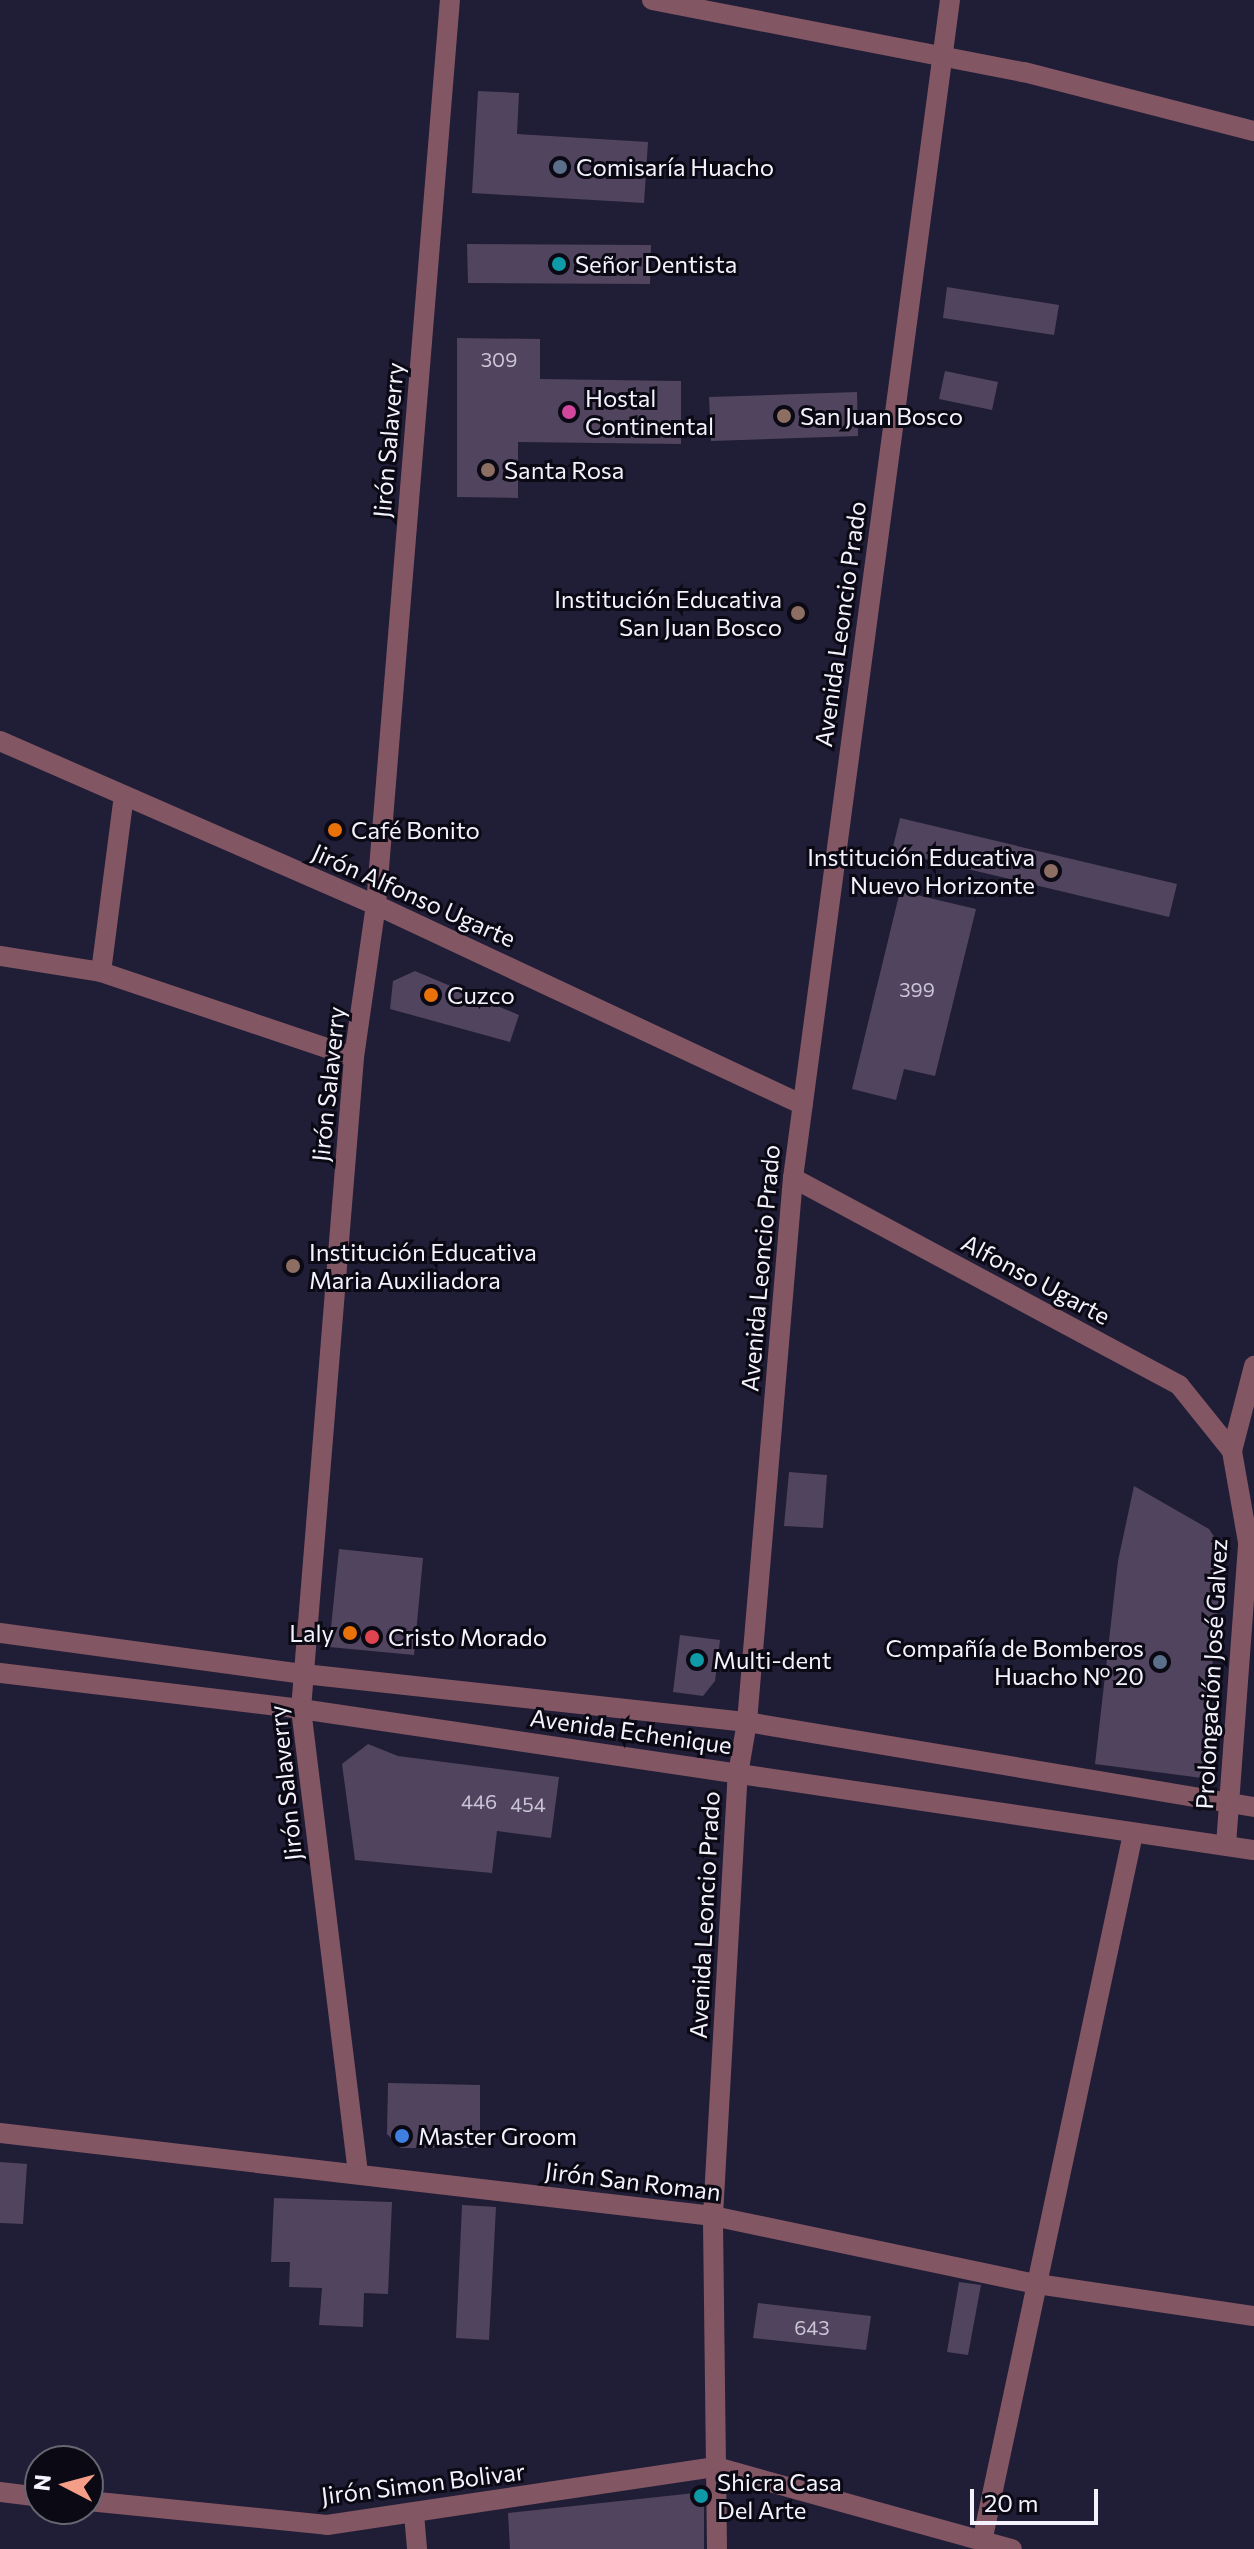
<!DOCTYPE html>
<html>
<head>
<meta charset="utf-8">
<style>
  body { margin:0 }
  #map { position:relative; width:1254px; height:2549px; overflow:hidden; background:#201d36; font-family:Commissioner,sans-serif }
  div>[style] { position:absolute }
  .building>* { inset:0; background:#51445f }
  .minor>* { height:20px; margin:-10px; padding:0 10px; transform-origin:10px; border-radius:10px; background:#835663 }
  .dots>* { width:22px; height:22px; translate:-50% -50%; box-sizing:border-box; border:4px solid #0a0914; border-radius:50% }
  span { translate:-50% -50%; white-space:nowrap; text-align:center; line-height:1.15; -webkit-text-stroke:6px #0a0914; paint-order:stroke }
  .number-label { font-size:20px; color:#cac6d6 }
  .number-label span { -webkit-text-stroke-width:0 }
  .poi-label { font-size:24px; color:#f3f2fd }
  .left { translate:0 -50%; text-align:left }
  .right { translate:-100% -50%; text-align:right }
  .street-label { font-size:24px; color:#f3f2fd }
  .north { position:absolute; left:24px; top:2445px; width:80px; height:80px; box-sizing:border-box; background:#0a0914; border:2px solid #676671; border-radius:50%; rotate:276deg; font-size:22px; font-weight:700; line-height:32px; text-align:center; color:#f3f2fd }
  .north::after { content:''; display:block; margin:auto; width:28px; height:36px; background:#f49e88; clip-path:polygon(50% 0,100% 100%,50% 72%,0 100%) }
  .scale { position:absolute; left:970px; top:2489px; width:128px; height:36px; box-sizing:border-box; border:4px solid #f3f2fd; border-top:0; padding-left:10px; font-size:24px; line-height:28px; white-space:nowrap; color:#f3f2fd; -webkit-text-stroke:6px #0a0914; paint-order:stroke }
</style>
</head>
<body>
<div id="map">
  <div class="building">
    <i style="clip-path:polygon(478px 91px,519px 93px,517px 134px,648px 142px,644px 203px,472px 193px)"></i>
    <i style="clip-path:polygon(467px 244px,651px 245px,650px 284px,468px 283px)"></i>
    <i style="clip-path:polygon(947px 287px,1059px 305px,1054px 335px,943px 318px)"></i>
    <i style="clip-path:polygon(457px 338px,540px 339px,540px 379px,681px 381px,681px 444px,518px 442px,518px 498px,457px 497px)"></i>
    <i style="clip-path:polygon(945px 371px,998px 382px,992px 410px,939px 399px)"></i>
    <i style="clip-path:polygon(857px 392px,858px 436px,711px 441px,709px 397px)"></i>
    <i style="clip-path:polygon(900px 818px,1177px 884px,1169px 917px,892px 851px)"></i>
    <i style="clip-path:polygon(900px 891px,976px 909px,935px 1076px,904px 1069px,896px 1100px,852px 1089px)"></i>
    <i style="clip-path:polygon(415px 971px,519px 1015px,510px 1042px,390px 1009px,393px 981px)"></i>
    <i style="clip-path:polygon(789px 1472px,827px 1475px,823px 1528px,784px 1526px)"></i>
    <i style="clip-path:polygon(1134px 1486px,1209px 1529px,1223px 1550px,1202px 1778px,1095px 1764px,1118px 1561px)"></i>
    <i style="clip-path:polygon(339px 1549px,423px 1558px,414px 1655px,329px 1647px)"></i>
    <i style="clip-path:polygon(680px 1635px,720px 1640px,715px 1681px,703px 1696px,673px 1692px)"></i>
    <i style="clip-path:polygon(368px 1744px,398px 1756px,559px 1777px,551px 1838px,497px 1831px,492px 1873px,355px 1860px,342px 1764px)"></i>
    <i style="clip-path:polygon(388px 2083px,480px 2085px,480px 2148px,401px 2148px,387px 2134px)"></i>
    <i style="clip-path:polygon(0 2162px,27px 2164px,23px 2224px,0 2223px)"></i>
    <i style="clip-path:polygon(274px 2198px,392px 2202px,388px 2294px,364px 2293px,363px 2327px,319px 2325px,322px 2288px,289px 2287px,290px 2262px,271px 2262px)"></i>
    <i style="clip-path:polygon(462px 2205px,496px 2207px,489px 2340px,456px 2338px)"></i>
    <i style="clip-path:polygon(959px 2282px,981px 2285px,968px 2355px,947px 2352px)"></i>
    <i style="clip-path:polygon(758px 2303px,871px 2316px,866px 2350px,753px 2338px)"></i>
    <i style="clip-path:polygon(704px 2492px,704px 2549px,510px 2549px,508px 2513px)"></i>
  </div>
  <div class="minor">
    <i style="left:652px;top:0;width:379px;rotate:11deg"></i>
    <i style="left:1024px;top:72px;width:237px;rotate:14.4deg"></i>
    <i style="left:0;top:741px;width:410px;rotate:23.6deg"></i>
    <i style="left:376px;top:905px;width:471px;rotate:25.1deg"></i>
    <i style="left:0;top:956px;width:102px;rotate:9deg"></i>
    <i style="left:101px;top:972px;width:267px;rotate:18.6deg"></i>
    <i style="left:101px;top:972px;width:178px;rotate:-82.6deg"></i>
    <i style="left:793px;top:1178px;width:438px;rotate:28.2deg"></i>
    <i style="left:1179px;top:1385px;width:85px;rotate:51.2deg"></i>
    <i style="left:0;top:1633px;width:307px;rotate:7.7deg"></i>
    <i style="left:304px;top:1674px;width:446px;rotate:6.2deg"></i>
    <i style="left:747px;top:1722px;width:514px;rotate:9.52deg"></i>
    <i style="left:0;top:1673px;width:303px;rotate:6.8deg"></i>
    <i style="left:301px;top:1709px;width:963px;rotate:8.42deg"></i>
    <i style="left:1226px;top:1845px;width:304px;rotate:-85.8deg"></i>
    <i style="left:1248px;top:1542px;width:92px;rotate:-100deg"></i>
    <i style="left:1232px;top:1451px;width:88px;rotate:-75.5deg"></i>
    <i style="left:0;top:2133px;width:718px;rotate:6.64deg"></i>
    <i style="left:713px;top:2216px;width:331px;rotate:11.9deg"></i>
    <i style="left:1037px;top:2284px;width:219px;rotate:8.4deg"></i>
    <i style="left:358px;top:2173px;width:467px;rotate:-97deg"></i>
    <i style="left:301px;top:1709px;width:654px;rotate:-85.35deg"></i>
    <i style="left:354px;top:1057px;width:154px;rotate:-81.8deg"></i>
    <i style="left:376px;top:905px;width:908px;rotate:-85.33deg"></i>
    <i style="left:0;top:2492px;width:40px;rotate:7.1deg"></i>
    <i style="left:88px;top:2501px;width:240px;rotate:5.7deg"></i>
    <i style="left:327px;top:2525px;width:393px;rotate:-8.5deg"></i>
    <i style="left:716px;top:2467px;width:307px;rotate:15.5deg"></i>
    <i style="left:414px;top:2514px;width:35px;rotate:85deg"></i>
    <i style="left:983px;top:2537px;width:719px;rotate:-77.96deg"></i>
    <i style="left:717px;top:2549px;width:333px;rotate:-90.7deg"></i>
    <i style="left:713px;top:2216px;width:443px;rotate:-86.8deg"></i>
    <i style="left:738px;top:1774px;width:53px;rotate:-80.2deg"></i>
    <i style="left:747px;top:1722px;width:546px;rotate:-85.17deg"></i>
    <i style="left:793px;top:1178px;width:1188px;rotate:-82.41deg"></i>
  </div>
  <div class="dots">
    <i style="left:560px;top:167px;background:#5c6f8a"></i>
    <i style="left:559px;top:264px;background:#0f9aa8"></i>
    <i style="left:569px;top:412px;background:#d1479c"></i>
    <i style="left:784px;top:416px;background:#8d6e63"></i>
    <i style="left:488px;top:470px;background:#8d6e63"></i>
    <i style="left:798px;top:613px;background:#8d6e63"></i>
    <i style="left:335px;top:830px;background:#e8710a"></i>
    <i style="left:1051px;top:871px;background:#8d6e63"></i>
    <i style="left:431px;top:995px;background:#e8710a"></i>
    <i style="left:293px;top:1266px;background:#8d6e63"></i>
    <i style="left:350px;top:1633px;background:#e8710a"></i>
    <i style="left:372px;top:1637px;background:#e0444e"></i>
    <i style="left:697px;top:1660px;background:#0f9aa8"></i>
    <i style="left:1160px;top:1662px;background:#5c6f8a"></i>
    <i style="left:402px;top:2136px;background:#3f7fe0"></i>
    <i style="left:701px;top:2496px;background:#0f9aa8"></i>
  </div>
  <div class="number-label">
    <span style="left:499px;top:359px">309</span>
    <span style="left:917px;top:989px">399</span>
    <span style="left:479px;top:1801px">446</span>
    <span style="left:528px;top:1804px">454</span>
    <span style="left:812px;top:2327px">643</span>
  </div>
  <div class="poi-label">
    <span class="left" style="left:576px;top:167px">Comisaría Huacho</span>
    <span class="left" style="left:575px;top:264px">Señor Dentista</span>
    <span class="left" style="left:585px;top:412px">Hostal<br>Continental</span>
    <span class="left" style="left:800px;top:416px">San Juan Bosco</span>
    <span class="left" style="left:504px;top:470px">Santa Rosa</span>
    <span class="right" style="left:782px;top:613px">Institución Educativa<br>San Juan Bosco</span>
    <span class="left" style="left:351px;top:830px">Café Bonito</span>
    <span class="right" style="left:1035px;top:871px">Institución Educativa<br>Nuevo Horizonte</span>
    <span class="left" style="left:447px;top:995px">Cuzco</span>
    <span class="left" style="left:309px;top:1266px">Institución Educativa<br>Maria Auxiliadora</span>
    <span class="right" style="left:334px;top:1633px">Laly</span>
    <span class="left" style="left:388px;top:1637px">Cristo Morado</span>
    <span class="right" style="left:1144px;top:1662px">Compañía de Bomberos<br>Huacho Nº 20</span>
    <span class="left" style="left:713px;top:1660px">Multi-dent</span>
    <span class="left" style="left:418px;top:2136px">Master Groom</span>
    <span class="left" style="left:717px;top:2496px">Shicra Casa<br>Del Arte</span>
  </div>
  <div class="street-label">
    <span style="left:388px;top:440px;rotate:-85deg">Jirón Salaverry</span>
    <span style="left:840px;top:624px;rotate:-82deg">Avenida Leoncio Prado</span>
    <span style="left:414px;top:895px;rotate:24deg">Jirón Alfonso Ugarte</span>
    <span style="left:328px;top:1084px;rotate:-84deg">Jirón Salaverry</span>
    <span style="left:760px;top:1268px;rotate:-85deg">Avenida Leoncio Prado</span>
    <span style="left:1036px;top:1279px;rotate:28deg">Alfonso Ugarte</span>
    <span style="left:1211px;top:1674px;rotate:-87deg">Prolongación José Galvez</span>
    <span style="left:631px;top:1731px;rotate:8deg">Avenida Echenique</span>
    <span style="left:285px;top:1783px;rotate:-96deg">Jirón Salaverry</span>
    <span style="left:704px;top:1915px;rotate:-87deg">Avenida Leoncio Prado</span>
    <span style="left:633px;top:2181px;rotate:7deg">Jirón San Roman</span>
    <span style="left:423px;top:2483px;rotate:-7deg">Jirón Simon Bolivar</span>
  </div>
  <div class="north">N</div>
  <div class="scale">20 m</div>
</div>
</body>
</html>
